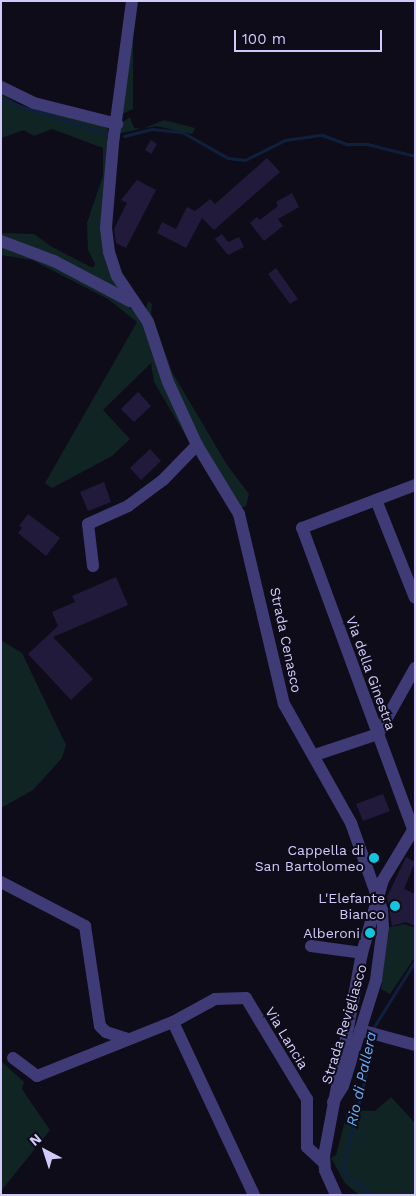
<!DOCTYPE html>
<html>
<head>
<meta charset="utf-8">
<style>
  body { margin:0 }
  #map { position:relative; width:416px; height:1196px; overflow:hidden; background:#0f0c1a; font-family:"Work Sans",sans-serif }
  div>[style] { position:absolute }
  .green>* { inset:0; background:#102423 }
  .stream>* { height:3px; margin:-1.5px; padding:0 1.5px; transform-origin:1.5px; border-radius:1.5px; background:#0f203c }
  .building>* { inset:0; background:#211a3a }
  .minor>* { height:12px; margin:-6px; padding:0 6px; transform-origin:6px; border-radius:6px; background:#3f3b76 }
  .dots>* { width:14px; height:14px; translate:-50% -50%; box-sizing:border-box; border:2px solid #0f0c1a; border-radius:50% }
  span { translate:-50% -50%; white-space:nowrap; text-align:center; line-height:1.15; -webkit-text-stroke:4px #0f0c1a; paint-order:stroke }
  .street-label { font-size:14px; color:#d1cafa }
  .poi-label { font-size:14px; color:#d1cafa }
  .right { translate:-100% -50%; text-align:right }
  .water-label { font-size:15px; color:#61acf1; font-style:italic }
  .frame { position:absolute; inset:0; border:2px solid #d1cafa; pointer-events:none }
  .north { position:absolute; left:20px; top:1126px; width:50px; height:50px; -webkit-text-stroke:4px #0f0c1a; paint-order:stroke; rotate:320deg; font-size:14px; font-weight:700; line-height:20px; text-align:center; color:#d1cafa }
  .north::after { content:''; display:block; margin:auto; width:18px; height:22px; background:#d1cafa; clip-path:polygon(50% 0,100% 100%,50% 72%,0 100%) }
  .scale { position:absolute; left:234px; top:30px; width:148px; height:22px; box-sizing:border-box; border:2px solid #d1cafa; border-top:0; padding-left:6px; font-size:15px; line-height:18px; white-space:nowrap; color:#d1cafa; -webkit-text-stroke:4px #0f0c1a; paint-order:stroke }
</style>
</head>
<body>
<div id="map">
  <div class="green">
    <i style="clip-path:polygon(133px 32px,133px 109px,120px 115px)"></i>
    <i style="clip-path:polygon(1px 94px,22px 106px,97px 123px,108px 129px,102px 228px,121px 291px,1px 238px,1px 233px,34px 234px,52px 247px,93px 268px,95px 264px,88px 250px,87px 223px,103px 176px,103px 148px,52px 129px,34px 136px,24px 130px,1px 138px)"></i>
    <i style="clip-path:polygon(130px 117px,134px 128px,142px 129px,164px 120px,195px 128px,192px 134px,156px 126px,116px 134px,119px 125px)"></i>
    <i style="clip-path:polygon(1px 245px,52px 263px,109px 293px,133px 310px,144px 322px,190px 443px,154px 382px,151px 363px,103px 410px,130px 439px,112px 456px,52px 488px,45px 483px,137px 322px,108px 299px,32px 260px,1px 255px)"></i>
    <i style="clip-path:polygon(148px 301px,152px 304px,151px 313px,172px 372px,227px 465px,249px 494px,246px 506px,241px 508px,200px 442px,170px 380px,146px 310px)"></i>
    <i style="clip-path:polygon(1px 640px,22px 653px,66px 745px,62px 758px,33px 790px,1px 808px)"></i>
    <i style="clip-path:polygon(405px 924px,415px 928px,415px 957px,390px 994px,381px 989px,386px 928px)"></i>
    <i style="clip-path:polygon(1px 1061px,24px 1082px,22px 1089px,50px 1130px,1px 1191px)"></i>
    <i style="clip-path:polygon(391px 1097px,415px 1123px,415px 1195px,359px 1195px,345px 1183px,331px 1158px,336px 1155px,348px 1110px,375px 1111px)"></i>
  </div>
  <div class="stream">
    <i style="left:1px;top:100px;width:114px;rotate:17.8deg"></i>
    <i style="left:124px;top:136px;width:29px;rotate:-14deg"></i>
    <i style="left:152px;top:129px;width:30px;rotate:6deg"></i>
    <i style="left:182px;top:132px;width:53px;rotate:29.5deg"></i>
    <i style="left:228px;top:158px;width:17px;rotate:7deg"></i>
    <i style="left:245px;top:160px;width:45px;rotate:-26.6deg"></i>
    <i style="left:285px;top:140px;width:37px;rotate:-8deg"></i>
    <i style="left:322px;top:135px;width:27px;rotate:20deg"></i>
    <i style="left:347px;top:144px;width:20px"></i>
    <i style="left:367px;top:144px;width:49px;rotate:14deg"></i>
    <i style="left:372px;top:1030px;width:81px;rotate:-58.1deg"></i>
    <i style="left:371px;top:1036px;width:42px;rotate:98.1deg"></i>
    <i style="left:365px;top:1078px;width:92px;rotate:103.9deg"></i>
    <i style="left:343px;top:1167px;width:9px;rotate:69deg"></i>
    <i style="left:346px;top:1175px;width:34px;rotate:37deg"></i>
  </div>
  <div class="building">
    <i style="clip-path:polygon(151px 140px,157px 144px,151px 154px,145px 150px)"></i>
    <i style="clip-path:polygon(267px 158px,280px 172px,214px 230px,202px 218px,186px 248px,157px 233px,162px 222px,176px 229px,187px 207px,195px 211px,210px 199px,215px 204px)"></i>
    <i style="clip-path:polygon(137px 180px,156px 190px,126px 248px,116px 243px,114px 229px,127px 203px,121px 200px)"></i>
    <i style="clip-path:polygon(292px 193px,299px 207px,278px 219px,283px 226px,264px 241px,250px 223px,257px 217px,260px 220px,278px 206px,276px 202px)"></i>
    <i style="clip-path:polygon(222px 234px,228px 242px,239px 237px,244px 247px,228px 255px,215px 239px)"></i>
    <i style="clip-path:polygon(276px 268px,298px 299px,290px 304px,268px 274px)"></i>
    <i style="clip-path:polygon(138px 392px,151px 406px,134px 422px,121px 409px)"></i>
    <i style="clip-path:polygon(150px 449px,161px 461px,141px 480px,130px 468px)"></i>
    <i style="clip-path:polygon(104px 482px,111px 502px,88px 511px,80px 492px)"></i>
    <i style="clip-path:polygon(28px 514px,60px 538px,46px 556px,18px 533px,22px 528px,19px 526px)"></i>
    <i style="clip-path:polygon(116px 577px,128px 605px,53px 637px,93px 679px,71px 700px,28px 654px,58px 626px,52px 612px,75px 602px,72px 596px)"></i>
    <i style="clip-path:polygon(383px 794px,390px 811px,363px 821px,356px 804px)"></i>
    <i style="clip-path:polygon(370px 850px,375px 851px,380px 862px,374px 865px)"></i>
    <i style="clip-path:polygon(406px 857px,415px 862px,404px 889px,415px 894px,415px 926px,406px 922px,392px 926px,387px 897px)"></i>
  </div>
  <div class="minor">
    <i style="left:132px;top:1px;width:144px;rotate:97.6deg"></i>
    <i style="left:113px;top:144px;width:84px;rotate:94.8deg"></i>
    <i style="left:106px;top:228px;width:24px;rotate:83deg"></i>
    <i style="left:109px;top:252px;width:25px;rotate:72deg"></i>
    <i style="left:117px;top:276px;width:55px;rotate:56deg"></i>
    <i style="left:148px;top:322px;width:63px;rotate:71.6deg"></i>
    <i style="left:168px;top:382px;width:69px;rotate:65.3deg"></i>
    <i style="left:197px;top:445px;width:81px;rotate:58.7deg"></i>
    <i style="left:239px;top:514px;width:195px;rotate:76.7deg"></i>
    <i style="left:284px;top:704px;width:137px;rotate:60.6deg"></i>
    <i style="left:351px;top:823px;width:92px;rotate:70.4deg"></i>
    <i style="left:382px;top:910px;width:17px;rotate:87deg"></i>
    <i style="left:383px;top:927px;width:53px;rotate:97.5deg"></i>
    <i style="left:376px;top:980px;width:111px;rotate:107.3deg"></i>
    <i style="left:343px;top:1086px;width:19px;rotate:122deg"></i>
    <i style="left:1px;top:87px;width:37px;rotate:26deg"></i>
    <i style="left:34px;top:103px;width:86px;rotate:14.2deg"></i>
    <i style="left:1px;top:241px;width:57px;rotate:20.7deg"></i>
    <i style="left:54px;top:261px;width:86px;rotate:27.8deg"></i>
    <i style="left:376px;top:500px;width:105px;rotate:68.3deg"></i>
    <i style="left:93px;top:566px;width:42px;rotate:-96.8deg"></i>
    <i style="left:88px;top:524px;width:44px;rotate:-24.2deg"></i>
    <i style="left:128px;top:506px;width:44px;rotate:-36.6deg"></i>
    <i style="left:163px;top:480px;width:49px;rotate:-45.8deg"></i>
    <i style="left:315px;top:755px;width:66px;rotate:-18.4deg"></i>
    <i style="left:378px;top:734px;width:76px;rotate:-60.7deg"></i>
    <i style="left:413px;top:829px;width:321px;rotate:-110.2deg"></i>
    <i style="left:302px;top:528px;width:121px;rotate:-20.8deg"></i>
    <i style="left:1px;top:882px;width:95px;rotate:27.6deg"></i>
    <i style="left:85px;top:926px;width:101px;rotate:81.5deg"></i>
    <i style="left:100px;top:1026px;width:8px;rotate:45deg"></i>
    <i style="left:106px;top:1032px;width:22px;rotate:18deg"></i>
    <i style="left:311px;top:946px;width:51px;rotate:7.8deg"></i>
    <i style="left:360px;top:1030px;width:57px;rotate:15.3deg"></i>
    <i style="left:13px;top:1058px;width:30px;rotate:37deg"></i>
    <i style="left:37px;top:1076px;width:146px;rotate:-21.7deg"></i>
    <i style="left:254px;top:1195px;width:191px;rotate:-115.1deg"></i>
    <i style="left:173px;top:1022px;width:48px;rotate:-28.7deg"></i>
    <i style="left:215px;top:999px;width:31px;rotate:-2deg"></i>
    <i style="left:246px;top:998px;width:118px;rotate:58.9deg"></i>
    <i style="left:307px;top:1099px;width:48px;rotate:90deg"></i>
    <i style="left:307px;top:1147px;width:23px;rotate:43deg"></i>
    <i style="left:336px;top:1195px;width:27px;rotate:-114deg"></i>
    <i style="left:325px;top:1170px;width:14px;rotate:-94deg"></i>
    <i style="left:324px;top:1156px;width:207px;rotate:-79.4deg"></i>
    <i style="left:362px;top:953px;width:76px;rotate:-74deg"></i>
    <i style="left:383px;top:880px;width:62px;rotate:-58.9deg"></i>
  </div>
  <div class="dots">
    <i style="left:374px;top:858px;background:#13c5de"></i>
    <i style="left:395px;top:906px;background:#13c5de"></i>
    <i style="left:370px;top:933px;background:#13c5de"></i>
  </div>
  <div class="street-label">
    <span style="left:286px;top:640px;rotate:78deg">Strada Cenasco</span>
    <span style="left:371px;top:673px;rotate:70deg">Via della Ginestra</span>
    <span style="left:344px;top:1024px;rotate:-73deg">Strada Revigliasco</span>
    <span style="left:287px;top:1038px;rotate:59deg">Via Lancia</span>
  </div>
  <div class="poi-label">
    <span class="right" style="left:364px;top:858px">Cappella di<br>San Bartolomeo</span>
    <span class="right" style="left:385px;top:906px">L'Elefante<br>Bianco</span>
    <span class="right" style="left:360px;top:933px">Alberoni</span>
  </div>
  <div class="water-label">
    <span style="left:362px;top:1079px;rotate:-78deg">Rio di Pallera</span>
  </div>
  <div class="frame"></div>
  <div class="north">N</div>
  <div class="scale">100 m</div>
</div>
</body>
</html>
